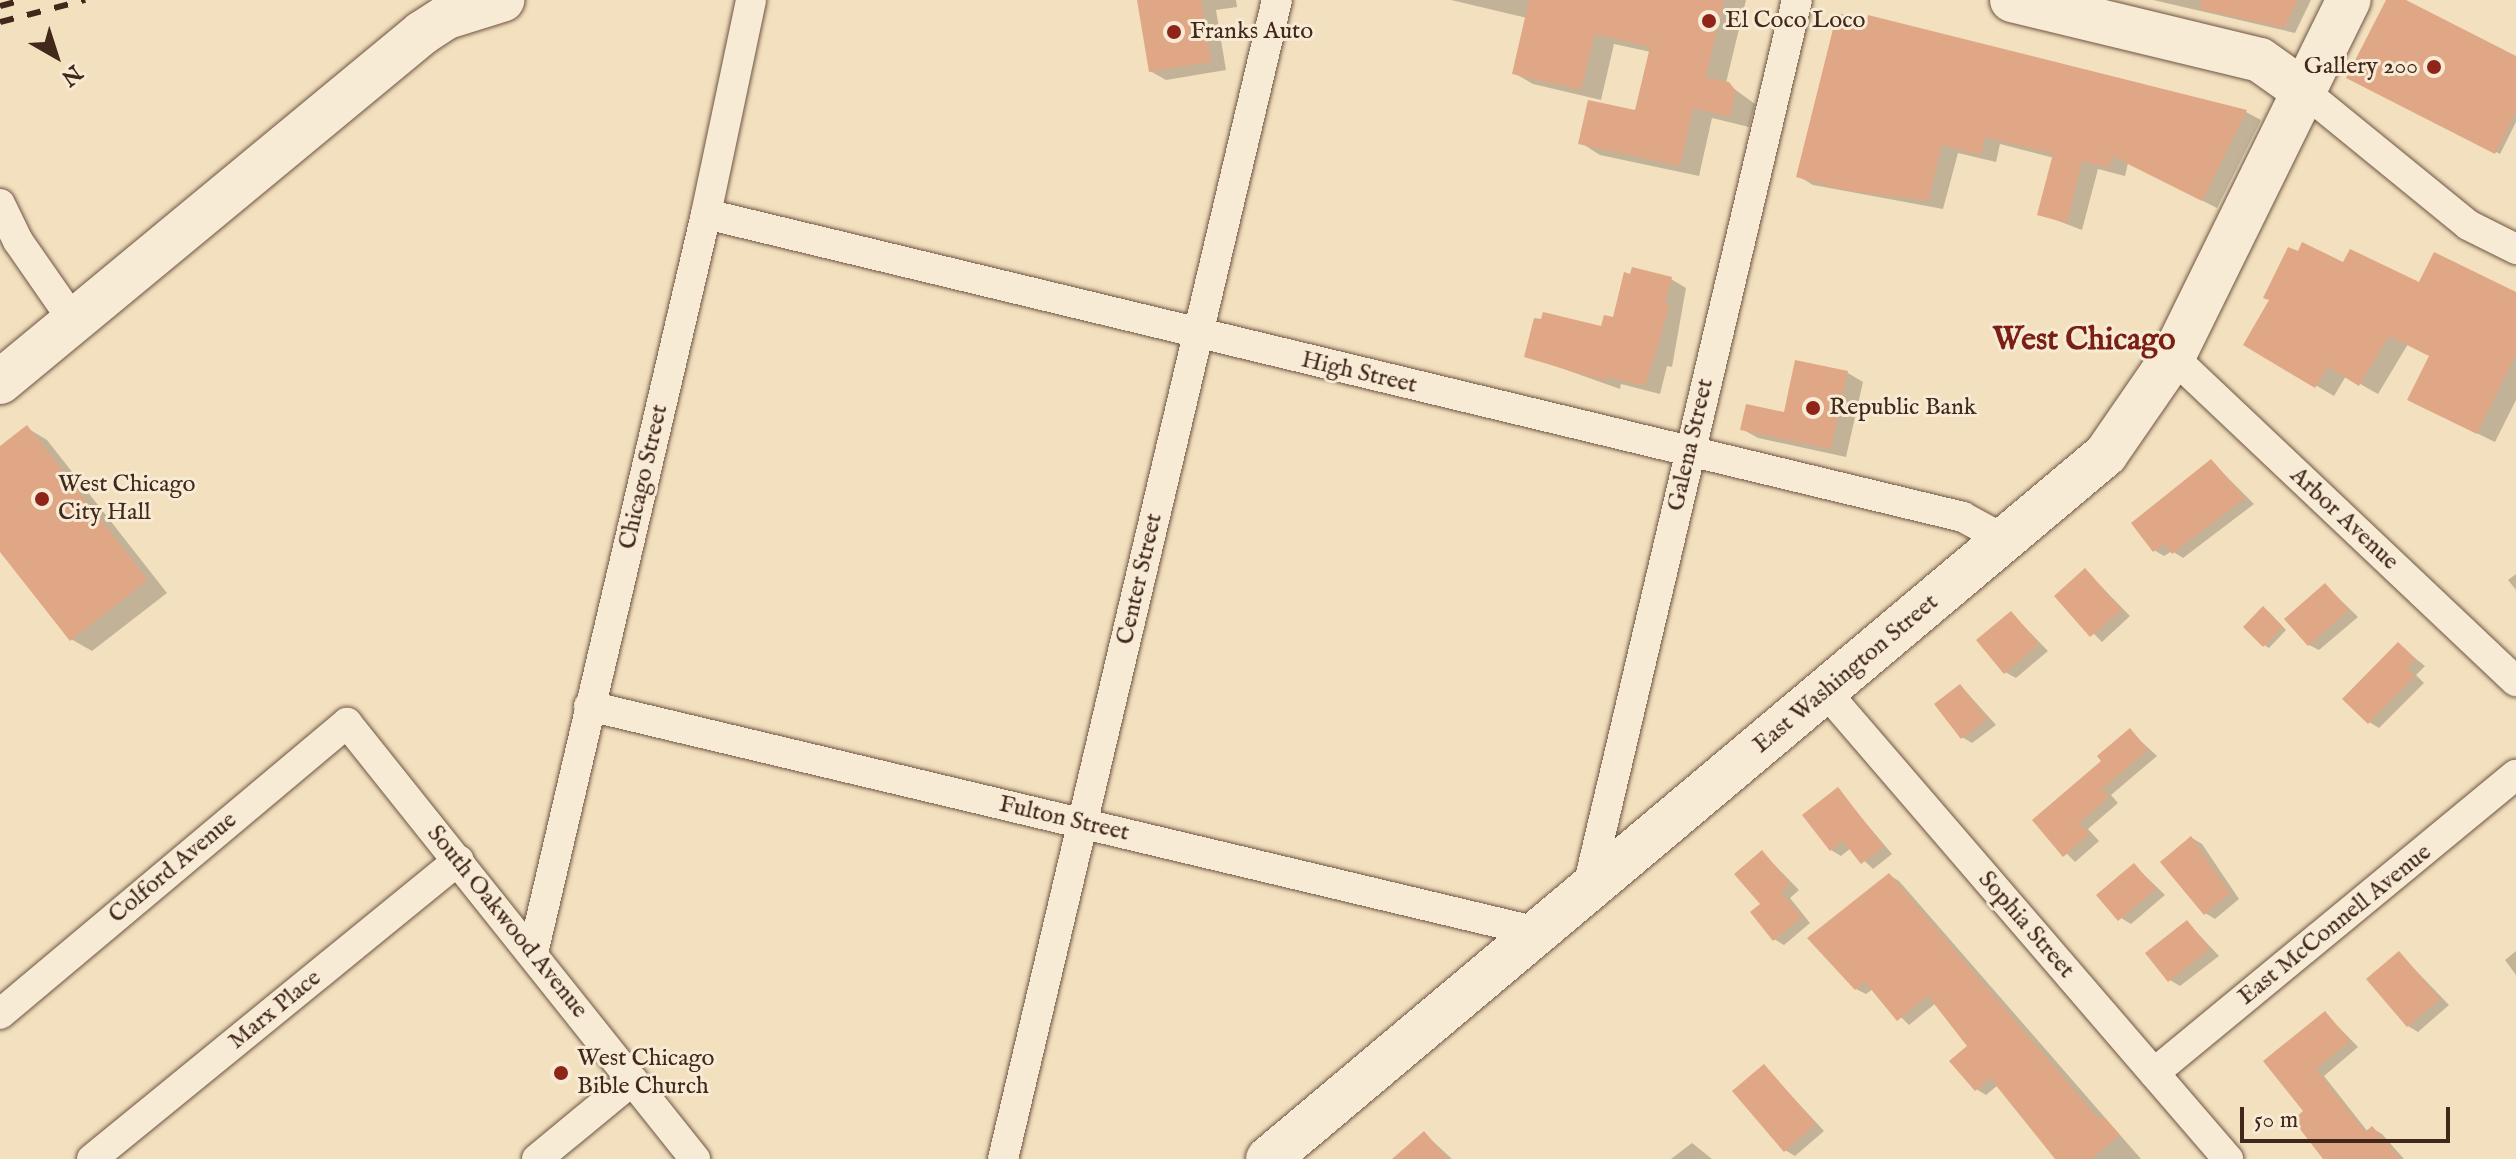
<!DOCTYPE html>
<html>
<head>
<meta charset="utf-8">
<style>
  body { margin:0 }
  #map { position:relative; width:2516px; height:1159px; overflow:hidden; background:#f3e0be; font-family:"IM FELL English",serif }
  div>[style] { position:absolute }
  .shadow>* { inset:0; background:#0003 }
  .building>* { inset:0; background:#dfa785 }
  .roads { filter:drop-shadow(0 0 2px #6e5544) drop-shadow(0 0 2px #6e5544) }
  .street>* { height:30px; margin:-15px; padding:0 15px; transform-origin:15px; border-radius:15px; background:#f7ebd5 }
  .secondary>* { height:44px; margin:-22px; padding:0 22px; transform-origin:22px; border-radius:22px; background:#f7ebd5 }
  .rail>* { height:6px; margin-top:-3px; transform-origin:0; background:repeating-linear-gradient(90deg,#42271b 0 14px,transparent 0 28px) }
  .dots>* { width:22px; height:22px; translate:-50% -50%; box-sizing:border-box; border:4px solid #f7ebd5; border-radius:50% }
  span { translate:-50% -50%; white-space:nowrap; text-align:center; line-height:1.15; -webkit-text-stroke:6px #f7ebd5; paint-order:stroke }
  .poi-label { font-size:24px; color:#42271b }
  .left { translate:0 -50%; text-align:left }
  .right { translate:-100% -50%; text-align:right }
  .street-label { font-size:24px; color:#42271b }
  .district-label { font-size:32px; color:#7a1f14; font-weight:700 }
  .north { position:absolute; left:16px; top:16px; width:80px; height:80px; -webkit-text-stroke:6px #f7ebd5; paint-order:stroke; rotate:141deg; font-size:22px; font-weight:700; line-height:32px; text-align:center; color:#42271b }
  .north::after { content:''; display:block; margin:auto; width:28px; height:36px; background:#42271b; clip-path:polygon(50% 0,100% 100%,50% 72%,0 100%) }
  .scale { position:absolute; left:2240px; top:1107px; width:210px; height:36px; box-sizing:border-box; border:4px solid #42271b; border-top:0; padding-left:10px; font-size:24px; line-height:28px; white-space:nowrap; color:#42271b; -webkit-text-stroke:6px #f7ebd5; paint-order:stroke }
</style>
</head>
<body>
<div id="map">
  <div class="shadow">
    <i style="clip-path:polygon(1139px 0,1236px 0,1237px 7px,1216px 10px,1226px 70px,1166px 80px,1150px 71px)"></i>
    <i style="clip-path:polygon(1451px 0,1746px 0,1726px 83px,1755px 104px,1749px 127px,1712px 118px,1699px 176px,1600px 155px,1581px 143px,1636px 113px,1651px 52px,1614px 44px,1601px 100px,1533px 84px,1514px 73px,1527px 18px)"></i>
    <i style="clip-path:polygon(2153px 0,2311px 0,2295px 33px)"></i>
    <i style="clip-path:polygon(2388px 0,2402px 0,2516px 58px,2516px 122px,2500px 154px,2349px 77px)"></i>
    <i style="clip-path:polygon(1839px 15px,2246px 112px,2261px 120px,2217px 208px,2128px 163px,2125px 176px,2098px 169px,2082px 230px,2040px 214px,2054px 158px,2000px 144px,1996px 162px,1958px 153px,1943px 209px,1813px 185px,1798px 176px)"></i>
    <i style="clip-path:polygon(2344px 265px,2420px 285px,2516px 295px,2516px 400px,2495px 442px,2427px 409px,2431px 356px,2408px 344px,2378px 394px,2346px 376px,2334px 396px,2246px 344px)"></i>
    <i style="clip-path:polygon(1671px 279px,1686px 288px,1672px 367px,1667px 366px,1660px 394px,1621px 384px,1620px 389px,1527px 356px,1603px 328px)"></i>
    <i style="clip-path:polygon(1797px 362px,1848px 373px,1863px 382px,1846px 457px,1758px 438px,1742px 429px,1786px 415px)"></i>
    <i style="clip-path:polygon(27px 428px,47px 440px,167px 593px,92px 651px,71px 639px,0 548px,0 449px)"></i>
    <i style="clip-path:polygon(2211px 461px,2254px 504px,2183px 558px,2172px 551px,2164px 556px,2154px 550px)"></i>
    <i style="clip-path:polygon(2086px 571px,2130px 616px,2102px 642px,2056px 596px)"></i>
    <i style="clip-path:polygon(2516px 574px,2516px 590px,2508px 580px)"></i>
    <i style="clip-path:polygon(2325px 585px,2358px 617px,2319px 650px,2309px 645px)"></i>
    <i style="clip-path:polygon(2268px 611px,2286px 630px,2269px 648px,2264px 645px)"></i>
    <i style="clip-path:polygon(2011px 613px,2048px 651px,2016px 678px,2005px 672px)"></i>
    <i style="clip-path:polygon(2398px 645px,2425px 666px,2416px 675px,2424px 683px,2379px 728px,2369px 722px)"></i>
    <i style="clip-path:polygon(1961px 686px,1996px 725px,1972px 743px,1962px 737px)"></i>
    <i style="clip-path:polygon(2130px 731px,2157px 756px,2111px 795px,2118px 803px,2088px 829px,2099px 841px,2075px 862px,2034px 820px,2104px 761px)"></i>
    <i style="clip-path:polygon(1838px 790px,1892px 854px,1873px 869px,1851px 848px,1841px 856px,1831px 850px)"></i>
    <i style="clip-path:polygon(2192px 838px,2202px 844px,2239px 899px,2215px 919px,2205px 913px)"></i>
    <i style="clip-path:polygon(1763px 853px,1799px 890px,1790px 898px,1810px 923px,1784px 945px,1774px 939px)"></i>
    <i style="clip-path:polygon(2134px 865px,2165px 895px,2131px 924px,2121px 918px)"></i>
    <i style="clip-path:polygon(1889px 875px,1899px 881px,2141px 1159px,2056px 1159px,1998px 1085px,1986px 1095px,1976px 1089px,1970px 1047px,1936px 1003px,1909px 1025px,1873px 989px,1866px 994px,1856px 989px)"></i>
    <i style="clip-path:polygon(2187px 922px,2219px 956px,2180px 986px,2170px 980px)"></i>
    <i style="clip-path:polygon(2516px 951px,2516px 975px,2505px 960px)"></i>
    <i style="clip-path:polygon(2399px 953px,2449px 1005px,2418px 1032px,2408px 1026px)"></i>
    <i style="clip-path:polygon(2325px 1013px,2358px 1047px,2324px 1076px,2368px 1132px,2372px 1128px,2382px 1134px,2404px 1159px,2326px 1159px,2306px 1112px)"></i>
    <i style="clip-path:polygon(1764px 1066px,1824px 1131px,1795px 1156px,1785px 1150px)"></i>
    <i style="clip-path:polygon(1425px 1134px,1452px 1159px,1394px 1159px)"></i>
    <i style="clip-path:polygon(1692px 1143px,1712px 1159px,1671px 1159px)"></i>
  </div>
  <div class="building">
    <i style="clip-path:polygon(1137px 0,1201px 0,1211px 62px,1149px 72px)"></i>
    <i style="clip-path:polygon(1529px 0,1724px 0,1706px 77px,1729px 82px,1736px 91px,1730px 117px,1693px 108px,1680px 166px,1578px 144px,1588px 100px,1635px 110px,1650px 47px,1595px 34px,1581px 90px,1512px 74px)"></i>
    <i style="clip-path:polygon(2201px 0,2298px 0,2284px 28px,2200px 9px)"></i>
    <i style="clip-path:polygon(2386px 0,2406px 0,2516px 56px,2516px 112px,2495px 154px,2346px 78px)"></i>
    <i style="clip-path:polygon(1837px 13px,1867px 20px,1868px 15px,2247px 110px,2202px 201px,2112px 156px,2109px 168px,2082px 161px,2067px 223px,2037px 215px,2053px 154px,1985px 137px,1981px 155px,1942px 145px,1928px 201px,1844px 190px,1796px 177px)"></i>
    <i style="clip-path:polygon(2302px 242px,2343px 262px,2350px 249px,2419px 282px,2434px 252px,2516px 292px,2516px 354px,2477px 434px,2407px 400px,2429px 356px,2389px 336px,2359px 386px,2328px 367px,2315px 388px,2243px 345px,2269px 300px,2263px 298px,2288px 247px,2298px 251px)"></i>
    <i style="clip-path:polygon(1632px 267px,1672px 277px,1665px 304px,1670px 305px,1645px 386px,1606px 377px,1605px 381px,1524px 357px,1534px 318px,1541px 319px,1543px 312px,1601px 326px,1604px 315px,1613px 317px,1624px 272px,1630px 274px)"></i>
    <i style="clip-path:polygon(1795px 360px,1848px 371px,1831px 449px,1740px 430px,1746px 404px,1784px 412px)"></i>
    <i style="clip-path:polygon(27px 425px,148px 580px,70px 641px,0 552px,0 446px)"></i>
    <i style="clip-path:polygon(2211px 459px,2245px 498px,2172px 554px,2164px 544px,2153px 552px,2131px 523px)"></i>
    <i style="clip-path:polygon(2085px 568px,2122px 610px,2090px 637px,2054px 596px)"></i>
    <i style="clip-path:polygon(2325px 583px,2349px 610px,2308px 646px,2284px 619px)"></i>
    <i style="clip-path:polygon(2263px 606px,2283px 627px,2263px 647px,2243px 627px)"></i>
    <i style="clip-path:polygon(2011px 611px,2039px 644px,2004px 674px,1976px 640px)"></i>
    <i style="clip-path:polygon(2398px 642px,2416px 659px,2407px 668px,2415px 676px,2368px 724px,2342px 699px)"></i>
    <i style="clip-path:polygon(1960px 684px,1987px 719px,1961px 739px,1934px 704px)"></i>
    <i style="clip-path:polygon(2130px 728px,2148px 750px,2102px 789px,2109px 797px,2079px 823px,2090px 834px,2063px 857px,2032px 820px,2101px 761px,2097px 756px)"></i>
    <i style="clip-path:polygon(1838px 787px,1884px 847px,1861px 864px,1843px 841px,1830px 851px,1802px 815px)"></i>
    <i style="clip-path:polygon(2191px 836px,2230px 893px,2204px 915px,2160px 862px)"></i>
    <i style="clip-path:polygon(1762px 850px,1790px 884px,1781px 892px,1802px 917px,1773px 941px,1750px 912px,1760px 904px,1734px 874px)"></i>
    <i style="clip-path:polygon(2134px 863px,2156px 889px,2118px 921px,2096px 895px)"></i>
    <i style="clip-path:polygon(1889px 873px,2099px 1119px,2103px 1116px,2120px 1135px,2091px 1159px,2055px 1159px,1990px 1078px,1975px 1091px,1949px 1061px,1967px 1046px,1928px 996px,1897px 1021px,1865px 982px,1855px 990px,1807px 938px)"></i>
    <i style="clip-path:polygon(2187px 920px,2210px 949px,2168px 982px,2145px 953px)"></i>
    <i style="clip-path:polygon(2399px 951px,2440px 999px,2407px 1027px,2366px 979px)"></i>
    <i style="clip-path:polygon(2325px 1011px,2350px 1041px,2316px 1069px,2365px 1132px,2372px 1126px,2401px 1159px,2323px 1159px,2293px 1120px,2303px 1111px,2263px 1061px)"></i>
    <i style="clip-path:polygon(1764px 1064px,1816px 1124px,1784px 1152px,1732px 1091px)"></i>
    <i style="clip-path:polygon(1424px 1131px,1448px 1159px,1392px 1159px)"></i>
  </div>
  <div class="roads">
    <div class="street">
      <i style="left:2305px;top:92px;width:210px;rotate:39.2deg"></i>
      <i style="left:2468px;top:225px;width:54px;rotate:26.6deg"></i>
      <i style="left:0;top:204px;width:41px;rotate:64.1deg"></i>
      <i style="left:18px;top:241px;width:96px;rotate:55.2deg"></i>
      <i style="left:706px;top:214px;width:1293px;rotate:13.55deg"></i>
      <i style="left:1963px;top:517px;width:50px;rotate:28.6deg"></i>
      <i style="left:2173px;top:357px;width:472px;rotate:43.4deg"></i>
      <i style="left:1825px;top:691px;width:618px;rotate:49.27deg"></i>
      <i style="left:589px;top:706px;width:976px;rotate:13.4deg"></i>
      <i style="left:1587px;top:891px;width:915px;rotate:-76.74deg"></i>
      <i style="left:533px;top:953px;width:759px;rotate:-76.82deg"></i>
      <i style="left:706px;top:214px;width:219px;rotate:-78.1deg"></i>
      <i style="left:0;top:1014px;width:453px;rotate:-40deg"></i>
      <i style="left:347px;top:723px;width:558px;rotate:51.4deg"></i>
      <i style="left:2154px;top:1073px;width:469px;rotate:-39.5deg"></i>
      <i style="left:92px;top:1159px;width:473px;rotate:-39.2deg"></i>
      <i style="left:537px;top:1159px;width:124px;rotate:-39.5deg"></i>
      <i style="left:1003px;top:1159px;width:1191px;rotate:-76.7deg"></i>
    </div>
    <div class="secondary">
      <i style="left:2012px;top:0;width:255px;rotate:13.6deg"></i>
      <i style="left:2260px;top:60px;width:55px;rotate:35.4deg"></i>
      <i style="left:0;top:382px;width:548px;rotate:-39.59deg"></i>
      <i style="left:422px;top:33px;width:30px;rotate:-33deg"></i>
      <i style="left:447px;top:17px;width:58px;rotate:-17.2deg"></i>
      <i style="left:1268px;top:1159px;width:1095px;rotate:-40.07deg"></i>
      <i style="left:2106px;top:454px;width:118px;rotate:-55.4deg"></i>
      <i style="left:2173px;top:357px;width:398px;rotate:-63.8deg"></i>
    </div>
  </div>
  <div class="rail">
    <i style="left:0;top:6px;width:23px;rotate:-15deg"></i>
    <i style="left:0;top:22px;width:88px;rotate:-14.5deg"></i>
  </div>
  <div class="dots">
    <i style="left:1709px;top:21px;background:#8f2418"></i>
    <i style="left:1174px;top:32px;background:#8f2418"></i>
    <i style="left:2434px;top:67px;background:#8f2418"></i>
    <i style="left:1813px;top:408px;background:#8f2418"></i>
    <i style="left:42px;top:499px;background:#8f2418"></i>
    <i style="left:561px;top:1073px;background:#8f2418"></i>
  </div>
  <div class="poi-label">
    <span class="left" style="left:1725px;top:21px">El Coco Loco</span>
    <span class="left" style="left:1190px;top:32px">Franks Auto</span>
    <span class="right" style="left:2418px;top:67px">Gallery 200</span>
    <span class="left" style="left:1829px;top:408px">Republic Bank</span>
    <span class="left" style="left:58px;top:499px">West Chicago<br>City Hall</span>
    <span class="left" style="left:577px;top:1073px">West Chicago<br>Bible Church</span>
  </div>
  <div class="street-label">
    <span style="left:1359px;top:373px;rotate:13deg">High Street</span>
    <span style="left:1691px;top:445px;rotate:-77deg">Galena Street</span>
    <span style="left:644px;top:477px;rotate:-77deg">Chicago Street</span>
    <span style="left:2344px;top:519px;rotate:43deg">Arbor Avenue</span>
    <span style="left:1140px;top:579px;rotate:-77deg">Center Street</span>
    <span style="left:1846px;top:674px;rotate:-40deg">East Washington Street</span>
    <span style="left:1064px;top:819px;rotate:13deg">Fulton Street</span>
    <span style="left:173px;top:868px;rotate:-40deg">Colford Avenue</span>
    <span style="left:507px;top:922px;rotate:51deg">South Oakwood Avenue</span>
    <span style="left:2026px;top:925px;rotate:49deg">Sophia Street</span>
    <span style="left:2335px;top:925px;rotate:-39deg">East McConnell Avenue</span>
    <span style="left:275px;top:1010px;rotate:-39deg">Marx Place</span>
  </div>
  <div class="district-label">
    <span style="left:2084px;top:341px">West Chicago</span>
  </div>
  <div class="north">N</div>
  <div class="scale">50 m</div>
</div>
</body>
</html>
